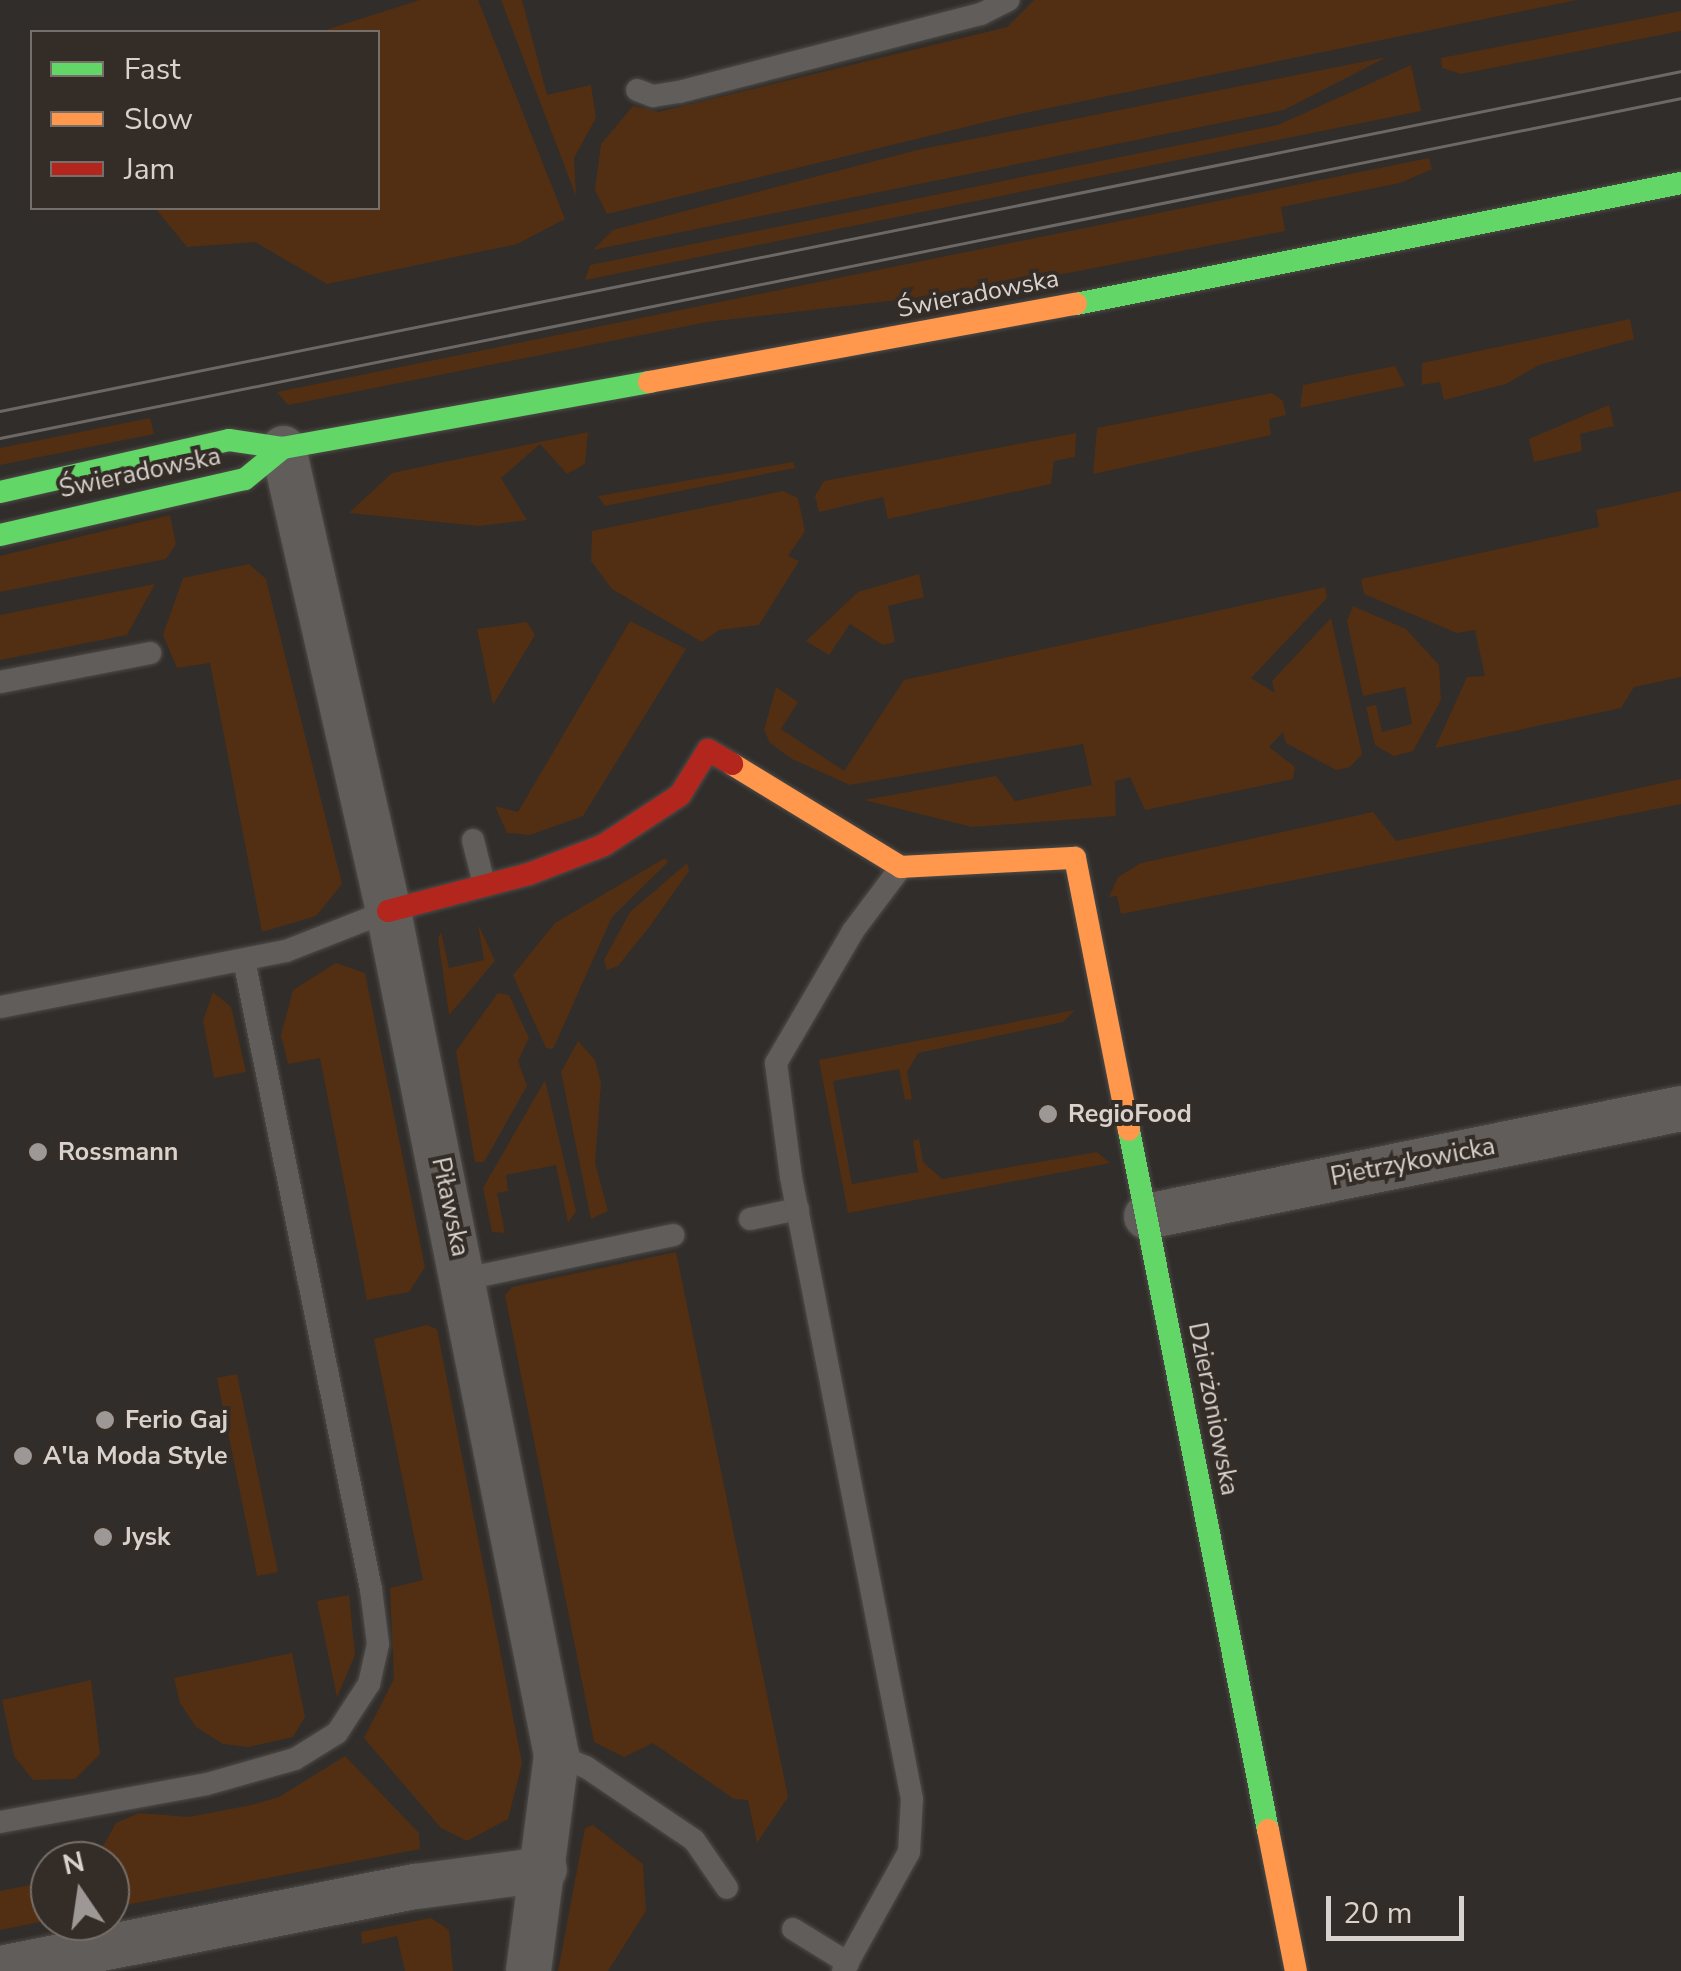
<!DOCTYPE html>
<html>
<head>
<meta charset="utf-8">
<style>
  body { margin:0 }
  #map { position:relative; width:1681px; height:1971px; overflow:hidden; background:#302d2a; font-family:"Nunito Sans",sans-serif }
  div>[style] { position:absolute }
  .green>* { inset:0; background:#522f12 }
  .roads { filter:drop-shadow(0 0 2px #4e4b47) drop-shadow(0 0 2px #4e4b47) }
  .lane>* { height:22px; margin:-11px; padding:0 11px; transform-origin:11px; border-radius:11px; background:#605d5a }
  .street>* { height:45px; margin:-22.5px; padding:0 22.5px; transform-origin:22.5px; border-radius:22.5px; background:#605d5a }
  .fast>* { height:22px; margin:-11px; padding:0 11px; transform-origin:11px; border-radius:11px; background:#63d668 }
  .slow>* { height:22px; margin:-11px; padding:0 11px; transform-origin:11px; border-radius:11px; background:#ff974d }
  .jam>* { height:22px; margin:-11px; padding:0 11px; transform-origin:11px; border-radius:11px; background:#b3261e }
  .tram>* { height:2.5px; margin:-1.25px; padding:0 1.25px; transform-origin:1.25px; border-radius:1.25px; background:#6b6866 }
  .dots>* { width:28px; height:28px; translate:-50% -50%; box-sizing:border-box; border:5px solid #342c26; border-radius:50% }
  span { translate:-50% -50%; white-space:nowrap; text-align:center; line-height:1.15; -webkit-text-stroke:8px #342c26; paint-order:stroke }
  .street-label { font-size:25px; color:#d8d2ce }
  .poi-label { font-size:25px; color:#d8d2ce; font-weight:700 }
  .left { translate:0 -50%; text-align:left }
  .legend { position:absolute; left:30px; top:30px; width:350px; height:180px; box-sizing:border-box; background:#342c26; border:2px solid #766e69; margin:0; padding:12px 18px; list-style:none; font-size:30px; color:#d8d2ce }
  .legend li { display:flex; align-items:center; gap:20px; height:50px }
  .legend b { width:50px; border:2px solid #766e69 }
  .north { position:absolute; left:30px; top:1841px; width:100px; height:100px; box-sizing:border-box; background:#342c26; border:2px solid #766e69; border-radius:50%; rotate:347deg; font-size:28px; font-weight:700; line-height:40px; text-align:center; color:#d8d2ce }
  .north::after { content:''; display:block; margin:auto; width:35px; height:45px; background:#9d9895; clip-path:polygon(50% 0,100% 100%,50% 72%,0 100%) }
  .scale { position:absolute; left:1326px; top:1896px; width:138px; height:45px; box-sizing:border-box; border:5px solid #d8d2ce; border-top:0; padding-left:12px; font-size:30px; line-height:35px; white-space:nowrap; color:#d8d2ce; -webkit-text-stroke:8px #342c26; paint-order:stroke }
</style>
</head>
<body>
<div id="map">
  <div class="green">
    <i style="clip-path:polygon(420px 0,478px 0,565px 219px,517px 244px,327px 284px,255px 242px,187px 247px,155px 208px,378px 208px,378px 32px,319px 32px)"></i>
    <i style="clip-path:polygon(501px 0,522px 0,547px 95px,591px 85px,596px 118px,574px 158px,576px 196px)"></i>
    <i style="clip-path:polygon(1034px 0,1577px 0,1015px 115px,607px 214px,595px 190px,601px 144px,633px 106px,659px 112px,1007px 27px)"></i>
    <i style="clip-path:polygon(1681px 11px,1681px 31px,1461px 74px,1442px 68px,1441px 58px)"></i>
    <i style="clip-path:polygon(1387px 57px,1284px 110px,593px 250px,613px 230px,917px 150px)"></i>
    <i style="clip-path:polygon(1411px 65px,1421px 111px,585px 280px,590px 265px,1278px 125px)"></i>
    <i style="clip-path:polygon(1429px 158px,1432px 169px,1400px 183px,1281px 207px,1285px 231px,975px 291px,707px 322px,288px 405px,277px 392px)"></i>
    <i style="clip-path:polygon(1630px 319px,1634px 339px,1539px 365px,1506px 384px,1444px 400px,1440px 382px,1422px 385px,1422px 363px)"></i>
    <i style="clip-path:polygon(1395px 366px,1405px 386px,1300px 408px,1303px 385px)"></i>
    <i style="clip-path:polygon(1272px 393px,1283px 401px,1286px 415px,1269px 419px,1271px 435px,1093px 474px,1097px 428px)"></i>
    <i style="clip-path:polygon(1609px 405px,1614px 426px,1580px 434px,1582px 451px,1534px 462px,1529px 439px)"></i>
    <i style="clip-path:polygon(150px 418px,154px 434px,0 465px,0 448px)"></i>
    <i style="clip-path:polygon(588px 432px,585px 464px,567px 474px,540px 444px,501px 478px,527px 520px,479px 526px,349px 513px,392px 473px)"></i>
    <i style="clip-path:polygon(1076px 433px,1075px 457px,1054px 461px,1051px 484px,888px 519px,883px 497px,819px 512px,815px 496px,824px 481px)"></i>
    <i style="clip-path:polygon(793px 462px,795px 468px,605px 506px,598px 496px)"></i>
    <i style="clip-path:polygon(783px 491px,798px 498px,805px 531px,788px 556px,799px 561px,759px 625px,719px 630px,702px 642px,612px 589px,591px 561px,592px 531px)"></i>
    <i style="clip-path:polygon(1681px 491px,1681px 677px,1634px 687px,1621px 708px,1435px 748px,1467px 677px,1485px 676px,1475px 630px,1457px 633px,1364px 594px,1361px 579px,1599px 527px,1596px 510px)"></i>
    <i style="clip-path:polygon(170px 515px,176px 544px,166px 559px,0 592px,0 556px)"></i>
    <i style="clip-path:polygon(249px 564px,266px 579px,342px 884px,316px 916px,262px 932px,210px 663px,177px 668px,163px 635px,183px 578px)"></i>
    <i style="clip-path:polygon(919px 574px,924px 597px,888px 606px,895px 642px,883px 645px,850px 624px,829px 655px,806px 641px,858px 592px)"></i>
    <i style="clip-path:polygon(155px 584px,127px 635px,0 660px,0 615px)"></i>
    <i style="clip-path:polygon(1325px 587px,1327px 598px,1251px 678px,1275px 693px,1272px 681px,1331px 618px,1362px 754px,1350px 767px,1336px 770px,1286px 743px,1283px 732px,1269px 747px,1295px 767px,1293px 779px,1145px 810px,1130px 777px,1115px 781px,1116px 816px,972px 827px,864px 800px,996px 776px,1015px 801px,1092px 785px,1083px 744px,850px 785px,792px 759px,770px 743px,764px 730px,776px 687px,798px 702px,781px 729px,844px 771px,904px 680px)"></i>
    <i style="clip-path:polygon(1353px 606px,1406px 629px,1439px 665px,1441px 700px,1413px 751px,1394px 756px,1375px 745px,1366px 707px,1376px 705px,1382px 732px,1412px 724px,1405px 687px,1363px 696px,1347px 621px)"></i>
    <i style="clip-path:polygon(630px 621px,686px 649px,583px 816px,530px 835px,507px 833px,495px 806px,518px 812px)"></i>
    <i style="clip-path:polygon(527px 622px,535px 635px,493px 705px,477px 629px)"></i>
    <i style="clip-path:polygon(1681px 779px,1681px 804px,1121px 914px,1117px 896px,1109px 897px,1118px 877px,1141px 863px,1373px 812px,1396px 841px)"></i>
    <i style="clip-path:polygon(665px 858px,668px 862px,612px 917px,553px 1049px,546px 1048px,513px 975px,555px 923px)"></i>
    <i style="clip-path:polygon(687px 863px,689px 871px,650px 926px,618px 966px,607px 970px,604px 960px,630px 912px)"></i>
    <i style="clip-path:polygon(478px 924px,495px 961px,449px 1015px,438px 938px,441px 932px,449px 968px,484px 960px)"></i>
    <i style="clip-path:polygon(336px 963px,365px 973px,425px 1267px,409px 1292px,367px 1300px,320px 1058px,288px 1064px,281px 1035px,293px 990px)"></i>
    <i style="clip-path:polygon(213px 992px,231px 1007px,246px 1072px,214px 1078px,203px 1021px)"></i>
    <i style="clip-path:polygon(498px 993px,509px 995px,529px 1038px,518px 1061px,527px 1086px,484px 1162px,475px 1162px,456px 1051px)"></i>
    <i style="clip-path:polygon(1075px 1010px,1063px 1022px,918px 1053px,907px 1072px,912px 1099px,905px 1100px,899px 1069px,833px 1081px,852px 1184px,918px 1172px,913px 1141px,919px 1139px,923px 1162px,942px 1179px,1097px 1152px,1110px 1163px,848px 1213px,819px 1060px)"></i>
    <i style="clip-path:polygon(578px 1041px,595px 1060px,601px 1083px,595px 1163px,608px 1211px,591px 1219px,561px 1072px)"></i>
    <i style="clip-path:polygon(545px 1080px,576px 1211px,568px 1223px,556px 1165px,506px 1175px,508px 1191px,497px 1193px,505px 1233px,492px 1232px,483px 1188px)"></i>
    <i style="clip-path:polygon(676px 1252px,788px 1797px,757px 1843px,748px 1800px,734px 1799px,653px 1743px,624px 1757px,594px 1742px,505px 1295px,512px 1287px)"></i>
    <i style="clip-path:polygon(426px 1325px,437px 1329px,522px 1763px,508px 1819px,467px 1841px,441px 1828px,364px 1738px,394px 1679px,390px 1588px,423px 1580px,374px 1339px)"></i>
    <i style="clip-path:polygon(237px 1374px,278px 1572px,257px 1576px,217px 1378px)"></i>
    <i style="clip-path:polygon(349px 1595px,355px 1655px,337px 1697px,317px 1601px)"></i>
    <i style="clip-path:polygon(292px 1653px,305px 1717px,293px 1737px,248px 1747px,223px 1744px,196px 1727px,180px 1703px,174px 1678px)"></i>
    <i style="clip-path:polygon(91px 1680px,100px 1754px,75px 1779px,33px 1780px,14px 1756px,2px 1700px)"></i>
    <i style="clip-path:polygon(345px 1756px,419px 1833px,420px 1849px,110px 1908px,110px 1861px,102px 1861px,101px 1850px,116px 1823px,139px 1813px,189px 1817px,251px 1805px,279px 1797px)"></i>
    <i style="clip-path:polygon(593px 1825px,643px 1864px,646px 1911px,608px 1971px,558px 1971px,585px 1828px)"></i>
    <i style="clip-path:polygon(50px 1881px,50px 1920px,0 1930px,0 1891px)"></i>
    <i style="clip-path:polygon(431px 1918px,449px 1930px,453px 1971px,405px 1971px,397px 1936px,362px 1944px,361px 1932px)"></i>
  </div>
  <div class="roads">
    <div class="lane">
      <i style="left:637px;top:90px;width:17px;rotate:21deg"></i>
      <i style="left:653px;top:96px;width:26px;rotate:-9deg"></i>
      <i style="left:679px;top:92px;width:312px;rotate:-14.5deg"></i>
      <i style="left:981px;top:14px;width:31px;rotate:-27deg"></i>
      <i style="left:0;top:682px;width:153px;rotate:-10.9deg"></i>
      <i style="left:473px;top:840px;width:45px;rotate:76deg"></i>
      <i style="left:0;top:1007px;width:291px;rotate:-11.1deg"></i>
      <i style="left:286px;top:951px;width:110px;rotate:-21.4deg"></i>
      <i style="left:750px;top:1219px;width:49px;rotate:-11.8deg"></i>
      <i style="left:465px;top:1279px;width:213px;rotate:-11.9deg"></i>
      <i style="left:556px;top:1755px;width:32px;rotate:22deg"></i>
      <i style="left:586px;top:1767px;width:130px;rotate:34.1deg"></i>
      <i style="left:694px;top:1840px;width:58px;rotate:55.5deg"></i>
      <i style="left:0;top:1822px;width:210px;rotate:-10.4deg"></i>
      <i style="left:207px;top:1784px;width:91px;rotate:-15.9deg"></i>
      <i style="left:295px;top:1759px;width:49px;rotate:-31.8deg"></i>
      <i style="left:337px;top:1733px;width:59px;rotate:-56.9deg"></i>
      <i style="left:369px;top:1684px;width:41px;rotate:-77.3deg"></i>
      <i style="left:378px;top:1644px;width:55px;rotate:-97.3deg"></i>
      <i style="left:371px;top:1589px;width:642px;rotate:-101.41deg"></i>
      <i style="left:793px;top:1929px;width:65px;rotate:31.7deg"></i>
      <i style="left:843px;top:1971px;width:136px;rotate:-61deg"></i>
      <i style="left:909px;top:1852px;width:53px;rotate:-86.8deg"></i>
      <i style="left:912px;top:1799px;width:634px;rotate:-101.01deg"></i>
      <i style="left:791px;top:1177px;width:115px;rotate:-97.5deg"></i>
      <i style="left:776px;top:1063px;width:153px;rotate:-59.7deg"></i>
      <i style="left:853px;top:931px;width:80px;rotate:-53.1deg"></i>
    </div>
    <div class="street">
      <i style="left:283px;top:448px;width:475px;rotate:77.2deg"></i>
      <i style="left:388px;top:911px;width:861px;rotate:78.74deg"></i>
      <i style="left:556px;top:1755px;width:218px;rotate:97.4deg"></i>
      <i style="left:1146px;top:1216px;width:546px;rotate:-11.41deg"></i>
      <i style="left:0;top:1968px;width:424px;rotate:-11.2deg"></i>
      <i style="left:416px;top:1886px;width:129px;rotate:-7.6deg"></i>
    </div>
    <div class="fast">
      <i style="left:1076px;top:304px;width:617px;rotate:-11.31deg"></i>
      <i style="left:0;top:492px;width:235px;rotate:-12.8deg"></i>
      <i style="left:229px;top:440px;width:55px;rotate:8.4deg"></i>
      <i style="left:283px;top:448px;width:372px;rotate:-10.2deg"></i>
      <i style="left:0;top:535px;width:251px;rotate:-12.9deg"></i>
      <i style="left:245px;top:479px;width:49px;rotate:-39.2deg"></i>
      <i style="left:1129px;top:1130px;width:714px;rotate:78.77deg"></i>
    </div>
    <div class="slow">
      <i style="left:649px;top:382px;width:434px;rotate:-10.4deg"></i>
      <i style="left:732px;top:764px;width:198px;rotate:31.4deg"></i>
      <i style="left:901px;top:867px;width:174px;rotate:-3deg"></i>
      <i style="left:1075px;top:858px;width:277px;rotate:78.8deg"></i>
      <i style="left:1268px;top:1830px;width:144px;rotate:78.8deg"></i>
    </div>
    <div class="jam">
      <i style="left:388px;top:911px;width:146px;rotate:-14.7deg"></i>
      <i style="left:529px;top:874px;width:80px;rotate:-21.1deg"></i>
      <i style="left:604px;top:845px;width:91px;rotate:-33.3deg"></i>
      <i style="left:680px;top:795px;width:53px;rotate:-58.1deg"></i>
      <i style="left:708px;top:750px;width:28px;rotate:30deg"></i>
    </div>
  </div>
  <div class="tram">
    <i style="left:0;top:411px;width:1715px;rotate:-11.43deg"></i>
    <i style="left:0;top:438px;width:1715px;rotate:-11.43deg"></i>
  </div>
  <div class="dots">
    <i style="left:1048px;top:1114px;background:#9d9895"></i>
    <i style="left:38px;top:1152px;background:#9d9895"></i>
    <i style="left:105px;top:1420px;background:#9d9895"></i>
    <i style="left:23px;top:1456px;background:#9d9895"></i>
    <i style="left:103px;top:1537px;background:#9d9895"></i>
  </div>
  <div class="street-label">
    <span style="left:978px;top:294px;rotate:-11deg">Świeradowska</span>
    <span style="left:140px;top:473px;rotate:-12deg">Świeradowska</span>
    <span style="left:1413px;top:1162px;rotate:-11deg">Pietrzykowicka</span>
    <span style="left:450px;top:1207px;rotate:78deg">Piławska</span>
    <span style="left:1213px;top:1409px;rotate:79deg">Dzierżoniowska</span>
  </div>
  <div class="poi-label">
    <span class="left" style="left:1068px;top:1114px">RegioFood</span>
    <span class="left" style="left:58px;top:1152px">Rossmann</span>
    <span class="left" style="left:125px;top:1420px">Ferio Gaj</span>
    <span class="left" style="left:43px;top:1456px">A'la Moda Style</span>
    <span class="left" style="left:123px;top:1537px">Jysk</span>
  </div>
  <ul class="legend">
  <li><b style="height:12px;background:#63d668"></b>Fast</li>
  <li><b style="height:12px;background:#ff974d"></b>Slow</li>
  <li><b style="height:12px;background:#b3261e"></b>Jam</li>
  </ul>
  <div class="north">N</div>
  <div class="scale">20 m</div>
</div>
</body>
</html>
